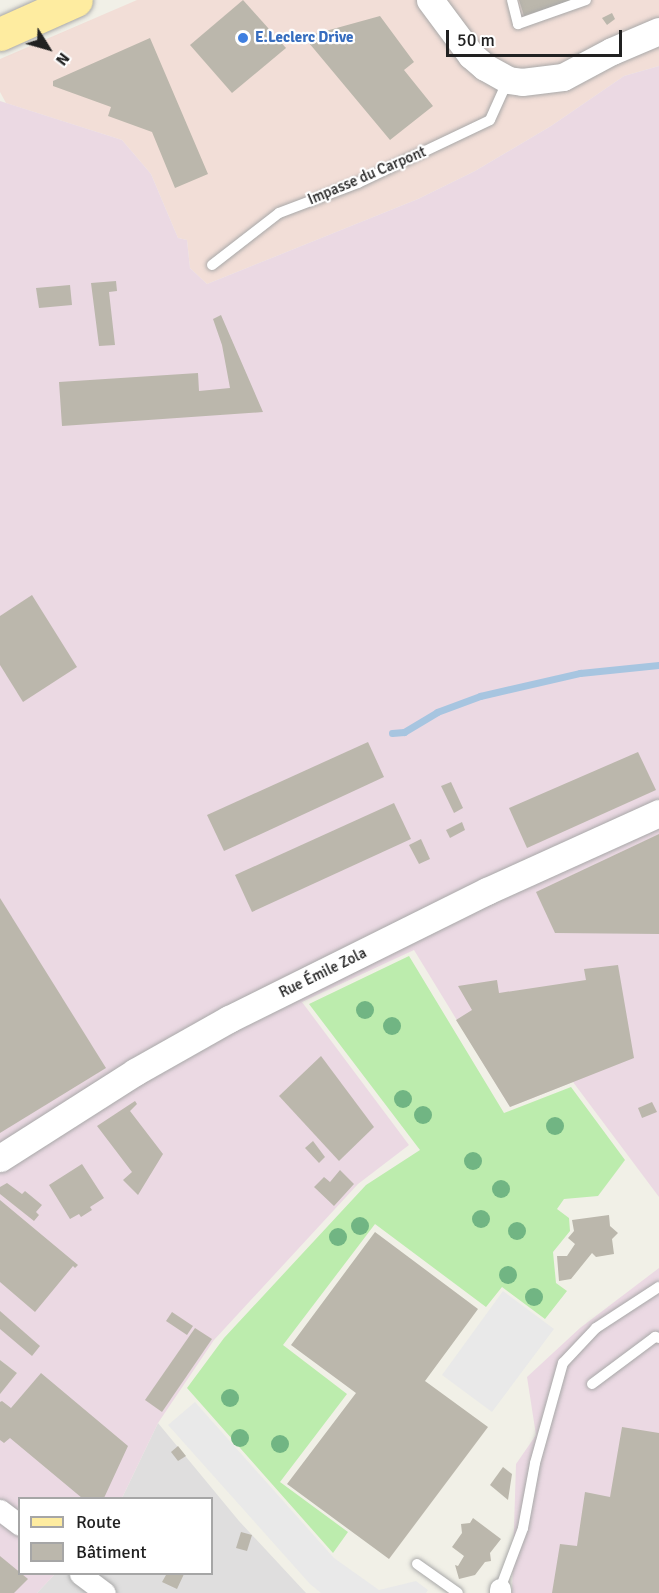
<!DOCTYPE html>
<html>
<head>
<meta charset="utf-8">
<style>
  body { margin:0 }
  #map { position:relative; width:659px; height:1593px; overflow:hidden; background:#f1f0e7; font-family:Signika,sans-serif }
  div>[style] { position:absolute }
  .residential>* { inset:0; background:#dfdede }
  .commercial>* { inset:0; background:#f2ded7 }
  .industrial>* { inset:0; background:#ebd9e3 }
  .grass>* { inset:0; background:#bcecad }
  .parking>* { inset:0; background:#e9e9e9 }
  .stream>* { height:7px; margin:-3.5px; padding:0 3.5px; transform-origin:3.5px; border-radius:3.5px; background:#a7c5e0 }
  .building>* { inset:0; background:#bbb7ac }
  .roads { filter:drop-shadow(0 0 2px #a8a8a8) drop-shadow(0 0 2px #a8a8a8) }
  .service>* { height:10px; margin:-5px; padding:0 5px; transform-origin:5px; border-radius:5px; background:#fff }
  .minor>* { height:21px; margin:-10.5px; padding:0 10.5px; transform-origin:10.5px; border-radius:10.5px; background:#fff }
  .tertiary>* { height:27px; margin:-13.5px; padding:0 13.5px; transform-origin:13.5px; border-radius:13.5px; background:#fff }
  .primary>* { height:33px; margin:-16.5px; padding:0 16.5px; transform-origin:16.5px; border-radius:16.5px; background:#feeca0 }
  .trees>* { width:18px; height:18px; margin:-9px; border-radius:50%; background:#71b583 }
  .dots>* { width:16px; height:16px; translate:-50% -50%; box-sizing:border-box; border:3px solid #fff; border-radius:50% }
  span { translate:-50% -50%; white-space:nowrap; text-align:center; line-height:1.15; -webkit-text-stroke:4.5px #fff; paint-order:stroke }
  .shop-label { font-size:15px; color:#366cbe; font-weight:700 }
  .left { translate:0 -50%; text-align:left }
  .street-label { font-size:15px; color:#212121 }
  .legend { position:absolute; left:18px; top:1497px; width:195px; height:78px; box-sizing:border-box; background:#fff; border:2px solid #a6a6a6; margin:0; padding:8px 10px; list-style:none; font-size:18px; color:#212121 }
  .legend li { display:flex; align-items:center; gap:12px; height:30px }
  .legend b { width:30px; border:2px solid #a6a6a6 }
  .north { position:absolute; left:18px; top:18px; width:60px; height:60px; -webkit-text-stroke:4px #fff; paint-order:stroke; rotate:127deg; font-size:16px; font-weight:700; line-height:24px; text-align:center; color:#212121 }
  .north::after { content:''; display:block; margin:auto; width:21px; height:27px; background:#212121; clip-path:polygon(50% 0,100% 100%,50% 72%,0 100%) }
  .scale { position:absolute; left:446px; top:30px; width:176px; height:27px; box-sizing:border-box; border:3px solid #212121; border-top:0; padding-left:8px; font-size:18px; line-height:21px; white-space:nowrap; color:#212121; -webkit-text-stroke:4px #fff; paint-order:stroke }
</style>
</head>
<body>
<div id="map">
  <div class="residential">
    <i style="clip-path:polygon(158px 1423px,239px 1521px,306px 1593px,37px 1593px,55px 1574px,212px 1574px,212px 1498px,122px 1498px)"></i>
  </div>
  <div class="commercial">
    <i style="clip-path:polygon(137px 0,659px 0,659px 66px,624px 76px,551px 126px,475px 171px,418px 199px,207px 284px,190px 268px,187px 240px,178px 238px,151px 174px,122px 140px,6px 103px,0 92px,0 59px)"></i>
  </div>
  <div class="industrial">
    <i style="clip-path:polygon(659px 66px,659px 1197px,573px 1082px,510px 1107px,414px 950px,302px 1002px,409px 1145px,358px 1184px,214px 1340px,158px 1423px,122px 1498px,20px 1498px,20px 1574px,55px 1574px,37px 1593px,0 1593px,0 1393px,17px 1373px,0 1360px,0 101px,122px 140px,151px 174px,178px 238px,187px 240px,190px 268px,207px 284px,418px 199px,475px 171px,551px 126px,624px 76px)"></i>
    <i style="clip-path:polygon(659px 1268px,659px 1593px,512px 1593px,516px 1464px,536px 1435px,527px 1377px,580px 1328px)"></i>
  </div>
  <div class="grass">
    <i style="clip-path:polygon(409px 956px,504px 1113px,571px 1087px,625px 1160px,598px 1196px,564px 1199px,557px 1209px,569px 1218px,570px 1231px,553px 1252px,556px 1283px,567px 1291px,545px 1319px,502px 1287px,486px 1307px,375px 1224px,283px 1345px,347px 1394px,280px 1482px,348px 1532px,333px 1553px,187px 1388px,224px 1338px,366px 1185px,420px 1150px,309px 1004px)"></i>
  </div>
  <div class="parking">
    <i style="clip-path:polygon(503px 1291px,554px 1329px,492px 1412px,442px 1375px)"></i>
    <i style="clip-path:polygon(195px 1402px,334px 1558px,379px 1590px,416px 1581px,428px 1590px,426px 1593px,321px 1593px,310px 1584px,168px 1425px)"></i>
  </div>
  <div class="stream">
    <i style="left:392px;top:733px;width:12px;rotate:-5deg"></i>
    <i style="left:404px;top:732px;width:39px;rotate:-31deg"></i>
    <i style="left:437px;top:712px;width:46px;rotate:-20.4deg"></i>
    <i style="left:480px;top:696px;width:103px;rotate:-13deg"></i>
    <i style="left:580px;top:673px;width:79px;rotate:-5.8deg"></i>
  </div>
  <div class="building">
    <i style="clip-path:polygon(243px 0,286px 48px,232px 93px,190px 45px)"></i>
    <i style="clip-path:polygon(519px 0,572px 0,524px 16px)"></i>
    <i style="clip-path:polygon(612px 13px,615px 19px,607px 25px,602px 18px)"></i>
    <i style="clip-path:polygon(380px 16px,414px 62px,404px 70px,433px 106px,390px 140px,304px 37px)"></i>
    <i style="clip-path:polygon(150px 38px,208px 174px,175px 188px,152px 132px,108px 116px,111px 107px,53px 86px,53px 81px)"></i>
    <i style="clip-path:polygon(116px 281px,117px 291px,109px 292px,115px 345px,99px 346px,91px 283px)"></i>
    <i style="clip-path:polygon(70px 285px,72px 305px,39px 308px,36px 288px)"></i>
    <i style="clip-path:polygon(221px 315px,263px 412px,62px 426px,59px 382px,198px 373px,199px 391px,230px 388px,222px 345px,213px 319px)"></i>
    <i style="clip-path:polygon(32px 595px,77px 667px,23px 702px,0 665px,0 616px)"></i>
    <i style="clip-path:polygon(368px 742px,384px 777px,224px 851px,207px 815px)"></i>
    <i style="clip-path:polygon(638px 752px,656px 790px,527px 848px,509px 808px)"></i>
    <i style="clip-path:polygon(451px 782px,463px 808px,454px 813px,441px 786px)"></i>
    <i style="clip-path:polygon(394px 803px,411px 839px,252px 912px,235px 875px)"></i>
    <i style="clip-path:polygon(462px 822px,465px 830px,450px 838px,446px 830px)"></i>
    <i style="clip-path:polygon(659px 834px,659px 934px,555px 933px,536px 892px)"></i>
    <i style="clip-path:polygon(421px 839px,430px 859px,419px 864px,409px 845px)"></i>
    <i style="clip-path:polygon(0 898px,106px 1068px,0 1133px)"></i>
    <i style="clip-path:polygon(618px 965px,634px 1058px,510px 1107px,456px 1020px,472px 1010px,458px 986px,497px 980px,499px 993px,586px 980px,584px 969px)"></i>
    <i style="clip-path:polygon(321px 1056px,374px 1127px,339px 1161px,279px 1096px)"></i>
    <i style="clip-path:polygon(135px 1101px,137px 1104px,130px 1111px,163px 1154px,138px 1195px,123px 1180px,132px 1172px,97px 1126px)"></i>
    <i style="clip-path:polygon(652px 1102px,657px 1112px,642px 1118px,638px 1108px)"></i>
    <i style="clip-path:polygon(313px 1141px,325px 1157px,319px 1163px,305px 1148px)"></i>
    <i style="clip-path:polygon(82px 1164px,104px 1198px,90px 1207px,92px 1210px,81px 1217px,79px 1214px,70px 1219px,49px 1185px)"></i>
    <i style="clip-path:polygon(340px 1170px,354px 1184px,334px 1206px,314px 1187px,324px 1177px,330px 1182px)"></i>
    <i style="clip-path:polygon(7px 1183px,22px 1194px,25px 1191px,42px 1205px,36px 1212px,39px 1215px,34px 1221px,0 1194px,0 1187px)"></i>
    <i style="clip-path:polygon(0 1200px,78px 1265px,75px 1268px,73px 1266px,35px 1312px,0 1282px)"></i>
    <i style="clip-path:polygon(609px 1215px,610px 1226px,618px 1233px,612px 1239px,614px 1254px,596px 1257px,592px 1253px,571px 1279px,559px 1281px,557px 1256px,567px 1256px,575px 1244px,568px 1238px,574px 1231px,572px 1220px)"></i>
    <i style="clip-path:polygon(375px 1232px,478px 1309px,425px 1381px,488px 1427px,389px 1559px,287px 1484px,356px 1393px,291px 1345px)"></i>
    <i style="clip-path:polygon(0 1311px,40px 1346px,32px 1356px,0 1329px)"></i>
    <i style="clip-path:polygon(172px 1312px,193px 1326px,187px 1335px,166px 1321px)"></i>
    <i style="clip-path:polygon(195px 1328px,212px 1339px,162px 1412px,145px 1400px)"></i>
    <i style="clip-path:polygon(0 1360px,17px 1373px,0 1394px)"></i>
    <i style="clip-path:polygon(41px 1373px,128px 1446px,104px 1498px,82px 1498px,10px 1438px,4px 1443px,0 1440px,0 1402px,2px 1401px,11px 1408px)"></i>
    <i style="clip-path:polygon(622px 1427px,659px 1433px,659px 1593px,552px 1593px,560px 1544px,577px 1546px,585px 1492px,610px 1497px)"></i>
    <i style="clip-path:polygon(178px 1446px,186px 1456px,178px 1461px,171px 1452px)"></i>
    <i style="clip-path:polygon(503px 1467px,512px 1474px,508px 1500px,490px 1485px)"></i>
    <i style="clip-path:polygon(473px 1518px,501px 1539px,490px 1553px,491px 1561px,485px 1562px,475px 1575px,459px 1579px,455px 1565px,458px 1566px,464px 1556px,452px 1547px,462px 1533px,461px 1524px,470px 1523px)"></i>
    <i style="clip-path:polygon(241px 1532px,252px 1535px,247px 1551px,236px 1548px)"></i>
    <i style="clip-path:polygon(0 1556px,28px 1579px,14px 1593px,0 1593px)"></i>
    <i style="clip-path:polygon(161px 1574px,184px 1574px,177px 1589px,162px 1582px,166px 1575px)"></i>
  </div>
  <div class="roads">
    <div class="service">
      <i style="left:512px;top:0;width:25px;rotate:76deg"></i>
      <i style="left:518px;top:24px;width:72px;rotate:-19.4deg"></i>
      <i style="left:212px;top:265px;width:85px;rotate:-37.8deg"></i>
      <i style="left:279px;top:213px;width:85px;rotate:-20.8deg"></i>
      <i style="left:358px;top:183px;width:146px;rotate:-25.5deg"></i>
      <i style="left:490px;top:120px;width:44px;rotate:-65.8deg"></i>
      <i style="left:592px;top:1384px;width:79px;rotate:-36.7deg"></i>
      <i style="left:655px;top:1337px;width:4px;rotate:14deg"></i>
      <i style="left:417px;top:1564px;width:50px;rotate:35.3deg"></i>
      <i style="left:500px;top:1589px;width:65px;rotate:-69.3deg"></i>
      <i style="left:523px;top:1528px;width:66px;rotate:-79.5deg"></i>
      <i style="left:535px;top:1463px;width:104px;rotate:-74.4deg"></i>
      <i style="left:563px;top:1363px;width:48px;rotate:-46.7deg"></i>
      <i style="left:596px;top:1328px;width:75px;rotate:-33.1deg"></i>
    </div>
    <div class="minor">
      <i style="left:0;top:1510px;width:25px;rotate:37deg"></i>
      <i style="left:80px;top:1574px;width:31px;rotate:37deg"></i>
      <i style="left:500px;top:1593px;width:4px;rotate:-90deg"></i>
    </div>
    <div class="tertiary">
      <i style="left:430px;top:0;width:69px;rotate:53.3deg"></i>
      <i style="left:471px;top:55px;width:18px;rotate:41deg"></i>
      <i style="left:485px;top:67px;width:26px;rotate:29deg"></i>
      <i style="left:508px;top:80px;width:14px;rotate:8deg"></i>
      <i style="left:522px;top:82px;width:41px;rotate:-7deg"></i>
      <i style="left:563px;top:77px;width:55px;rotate:-28deg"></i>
      <i style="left:612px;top:51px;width:51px;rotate:-23.1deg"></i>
      <i style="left:0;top:1158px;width:160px;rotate:-32.5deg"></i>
      <i style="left:135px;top:1072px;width:108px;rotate:-29.4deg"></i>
      <i style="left:229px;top:1019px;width:288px;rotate:-26.4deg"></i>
      <i style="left:487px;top:891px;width:189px;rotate:-24.4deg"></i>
    </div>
    <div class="primary">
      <i style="left:0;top:34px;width:83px;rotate:-24.1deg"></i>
    </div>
  </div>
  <div class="trees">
    <i style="left:365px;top:1010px"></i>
    <i style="left:392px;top:1026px"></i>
    <i style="left:403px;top:1099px"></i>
    <i style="left:423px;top:1115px"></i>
    <i style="left:555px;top:1126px"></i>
    <i style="left:473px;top:1161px"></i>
    <i style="left:501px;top:1189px"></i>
    <i style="left:481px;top:1219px"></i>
    <i style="left:360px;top:1226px"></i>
    <i style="left:517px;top:1231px"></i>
    <i style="left:338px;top:1237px"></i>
    <i style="left:508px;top:1275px"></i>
    <i style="left:534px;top:1297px"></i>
    <i style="left:230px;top:1398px"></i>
    <i style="left:240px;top:1438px"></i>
    <i style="left:280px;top:1444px"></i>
  </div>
  <div class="dots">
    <i style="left:243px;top:38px;background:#3f7fe0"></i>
  </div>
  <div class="shop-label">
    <span class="left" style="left:255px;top:38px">E.Leclerc Drive</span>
  </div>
  <div class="street-label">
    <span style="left:367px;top:176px;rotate:-23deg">Impasse du Carpont</span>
    <span style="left:323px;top:973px;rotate:-26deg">Rue Émile Zola</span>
  </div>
  <ul class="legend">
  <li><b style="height:8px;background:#feeca0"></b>Route</li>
  <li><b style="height:16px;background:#bbb7ac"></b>Bâtiment</li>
  </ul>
  <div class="north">N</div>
  <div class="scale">50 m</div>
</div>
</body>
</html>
